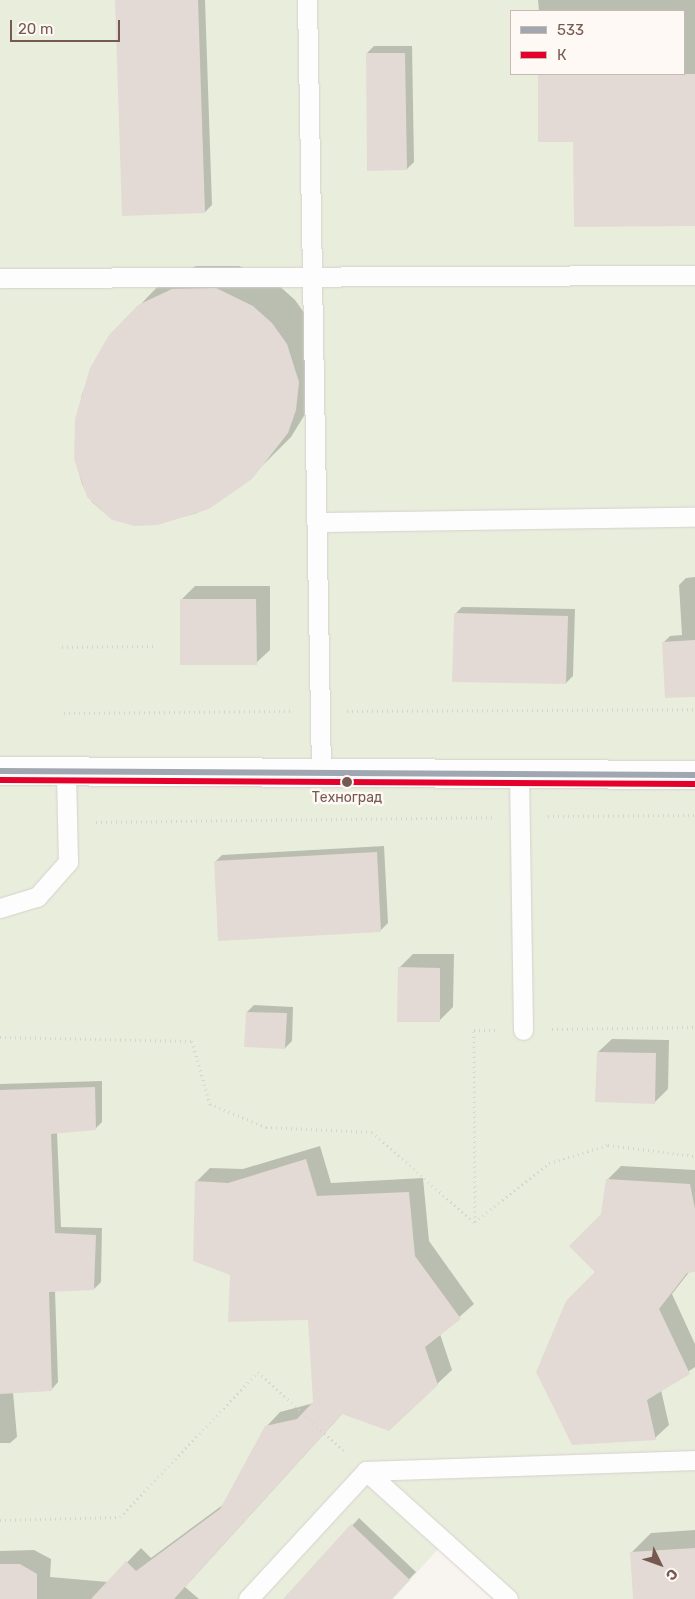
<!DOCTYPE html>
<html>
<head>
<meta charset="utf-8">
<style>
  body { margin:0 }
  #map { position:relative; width:695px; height:1599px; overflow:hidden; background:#f8f4f0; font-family:Rubik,sans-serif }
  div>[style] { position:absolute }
  .green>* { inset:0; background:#e9eedc }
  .shadow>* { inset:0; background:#0003 }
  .building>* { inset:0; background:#e3dad5 }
  .path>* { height:3px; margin-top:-1.5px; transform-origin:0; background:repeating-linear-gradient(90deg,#dad2d1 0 1px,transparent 0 5px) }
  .roads { filter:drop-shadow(0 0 1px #d7d0cc) drop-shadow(0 0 1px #d7d0cc) }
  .service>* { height:19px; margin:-9.5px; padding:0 9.5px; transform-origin:9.5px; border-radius:9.5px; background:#fefdfd }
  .minor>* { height:28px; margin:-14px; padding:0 14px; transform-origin:14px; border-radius:14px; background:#fefdfd }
  .bus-1>* { height:6px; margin:-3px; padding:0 3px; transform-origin:3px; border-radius:3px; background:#a0a7b1 }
  .bus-2>* { height:6px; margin:-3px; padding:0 3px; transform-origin:3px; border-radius:3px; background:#e4002b }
  .dots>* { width:14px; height:14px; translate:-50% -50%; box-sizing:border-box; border:2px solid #fef9f4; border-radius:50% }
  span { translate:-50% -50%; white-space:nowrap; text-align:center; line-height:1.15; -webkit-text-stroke:5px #fef9f4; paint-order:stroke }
  .bus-label { font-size:14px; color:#765951 }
  .legend { position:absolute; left:510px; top:10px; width:175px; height:65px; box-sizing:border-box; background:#fef9f4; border:1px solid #c8b9b3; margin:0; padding:6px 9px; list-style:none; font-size:15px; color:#765951 }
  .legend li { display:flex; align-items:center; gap:10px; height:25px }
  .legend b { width:25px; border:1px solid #c8b9b3 }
  .north { position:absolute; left:635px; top:1539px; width:50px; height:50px; -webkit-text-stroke:4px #fef9f4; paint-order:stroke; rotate:132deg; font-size:14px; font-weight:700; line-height:20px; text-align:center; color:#765951 }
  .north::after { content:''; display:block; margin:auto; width:18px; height:22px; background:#765951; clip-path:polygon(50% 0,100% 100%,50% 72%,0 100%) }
  .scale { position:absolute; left:10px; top:20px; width:110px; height:22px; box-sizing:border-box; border:2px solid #765951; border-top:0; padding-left:6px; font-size:15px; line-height:18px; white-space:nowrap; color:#765951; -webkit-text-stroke:4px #fef9f4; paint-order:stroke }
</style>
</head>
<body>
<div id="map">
  <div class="green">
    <i style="clip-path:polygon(evenodd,0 0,695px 0,695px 1599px,493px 1599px,438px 1549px,393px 1599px,0 1599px,0 0,511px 11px,684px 11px,684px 74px,511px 74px,511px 11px)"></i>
  </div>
  <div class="shadow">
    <i style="clip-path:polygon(116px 0,205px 0,212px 205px,205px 212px)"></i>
    <i style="clip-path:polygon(538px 0,695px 0,695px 224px,574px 141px,540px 141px,539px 74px,684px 74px,684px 11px,539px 11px)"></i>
    <i style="clip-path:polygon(374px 46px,412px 46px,414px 162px,407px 169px,367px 53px)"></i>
    <i style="clip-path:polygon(196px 266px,239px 266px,276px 283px,295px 300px,310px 321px,315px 398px,291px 437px,267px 461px,241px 486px,197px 513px,158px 524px,107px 515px,92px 502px,82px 484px,75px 459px,75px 429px,82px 394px,103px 346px,139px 306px,162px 282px)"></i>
    <i style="clip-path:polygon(695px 577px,695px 695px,663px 643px,670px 636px,682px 635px,679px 585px,686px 578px)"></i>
    <i style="clip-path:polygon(195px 586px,270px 586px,270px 650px,256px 663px,181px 600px)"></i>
    <i style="clip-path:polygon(462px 607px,575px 609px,573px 676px,566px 683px,455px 614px)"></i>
    <i style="clip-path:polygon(384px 846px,388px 923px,381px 930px,215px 862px,222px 855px)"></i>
    <i style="clip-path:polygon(413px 954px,454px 954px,453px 1007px,439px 1021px,399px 968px)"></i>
    <i style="clip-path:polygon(254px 1005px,293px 1007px,292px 1041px,285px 1048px,247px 1012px)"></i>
    <i style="clip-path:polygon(612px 1039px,669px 1040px,668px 1089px,654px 1103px,598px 1052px)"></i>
    <i style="clip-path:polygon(102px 1081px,102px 1122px,95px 1129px,57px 1132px,61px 1227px,102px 1228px,101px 1282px,94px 1289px,55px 1290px,58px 1382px,52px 1389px,13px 1392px,17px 1437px,10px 1443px,0 1443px,0 1084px)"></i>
    <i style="clip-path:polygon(320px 1146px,331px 1183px,423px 1178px,429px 1241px,474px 1304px,440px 1334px,452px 1370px,437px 1384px,343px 1413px,185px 1587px,199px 1599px,0 1599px,0 1551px,34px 1550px,51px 1559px,50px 1577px,108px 1582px,141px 1548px,151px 1558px,224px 1504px,266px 1427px,280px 1412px,314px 1403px,309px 1319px,231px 1274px,196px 1182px,210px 1168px,243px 1169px)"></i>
    <i style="clip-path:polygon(621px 1166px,695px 1170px,695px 1271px,690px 1271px,672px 1294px,695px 1344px,695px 1367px,661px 1390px,669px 1425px,655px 1438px,597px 1272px,607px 1180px)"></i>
    <i style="clip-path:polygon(359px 1518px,416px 1572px,390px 1599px,285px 1599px)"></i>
    <i style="clip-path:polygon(695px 1530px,695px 1599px,634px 1599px,632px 1552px,651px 1533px)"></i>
  </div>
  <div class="building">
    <i style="clip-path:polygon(115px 0,198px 0,205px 213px,122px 216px)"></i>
    <i style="clip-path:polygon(366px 53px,405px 53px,407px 170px,367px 171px)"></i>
    <i style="clip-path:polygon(538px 74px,695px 74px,695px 226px,574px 227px,573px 142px,538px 142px)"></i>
    <i style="clip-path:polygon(216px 288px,253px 306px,272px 323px,287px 344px,299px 382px,296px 410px,288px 433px,252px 479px,209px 509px,158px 525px,135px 526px,112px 520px,87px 497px,74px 459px,75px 419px,90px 368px,109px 335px,138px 305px,172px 289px)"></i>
    <i style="clip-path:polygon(180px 599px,256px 599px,257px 665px,180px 665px)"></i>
    <i style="clip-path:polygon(454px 613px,568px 616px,566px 684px,452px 682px)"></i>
    <i style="clip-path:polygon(695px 640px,695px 697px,665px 698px,662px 642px)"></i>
    <i style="clip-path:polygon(377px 852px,381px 932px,218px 941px,214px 861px)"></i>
    <i style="clip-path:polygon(398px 967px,440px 968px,440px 1022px,397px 1022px)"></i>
    <i style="clip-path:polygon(246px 1012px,287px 1013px,285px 1049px,244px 1047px)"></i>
    <i style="clip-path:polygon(597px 1052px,656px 1053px,655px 1104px,595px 1102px)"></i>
    <i style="clip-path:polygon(95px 1087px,96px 1130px,51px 1134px,55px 1233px,96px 1235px,94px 1290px,49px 1292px,52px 1391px,0 1394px,0 1090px)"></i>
    <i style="clip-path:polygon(306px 1159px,317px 1196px,409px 1192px,415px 1256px,461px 1319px,425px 1347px,438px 1385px,389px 1431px,342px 1414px,174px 1599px,91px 1599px,126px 1561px,136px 1571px,220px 1509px,265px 1426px,297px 1419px,313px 1402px,308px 1320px,228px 1322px,230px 1275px,193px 1261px,195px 1181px,228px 1183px)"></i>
    <i style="clip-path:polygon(606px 1179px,690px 1184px,695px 1209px,695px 1272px,687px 1273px,659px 1309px,690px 1374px,647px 1400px,656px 1440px,572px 1445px,536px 1372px,566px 1301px,595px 1272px,569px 1246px,601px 1214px)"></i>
    <i style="clip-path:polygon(351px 1524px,410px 1580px,392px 1599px,283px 1599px)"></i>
    <i style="clip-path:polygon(695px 1548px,695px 1599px,633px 1599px,630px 1552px)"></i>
    <i style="clip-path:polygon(0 1564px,20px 1564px,37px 1574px,37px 1599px,0 1599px)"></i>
  </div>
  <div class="path">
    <i style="left:62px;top:647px;width:92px;rotate:-0.6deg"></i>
    <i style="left:347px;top:711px;width:348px;rotate:-0.3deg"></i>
    <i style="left:64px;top:713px;width:227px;rotate:-0.5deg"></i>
    <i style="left:548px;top:816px;width:147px;rotate:-0.4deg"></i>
    <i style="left:96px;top:822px;width:396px;rotate:-0.7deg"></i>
    <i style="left:552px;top:1029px;width:143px;rotate:-0.8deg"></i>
    <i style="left:0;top:1037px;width:192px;rotate:1.2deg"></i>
    <i style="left:192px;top:1041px;width:66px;rotate:74.1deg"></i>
    <i style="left:210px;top:1104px;width:61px;rotate:22.3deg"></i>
    <i style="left:266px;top:1127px;width:106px;rotate:2.7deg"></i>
    <i style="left:372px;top:1132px;width:137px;rotate:41.5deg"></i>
    <i style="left:475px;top:1222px;width:192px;rotate:-90.3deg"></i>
    <i style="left:474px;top:1030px;width:22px"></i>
    <i style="left:475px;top:1222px;width:95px;rotate:-38.6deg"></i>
    <i style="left:549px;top:1163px;width:62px;rotate:-17deg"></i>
    <i style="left:608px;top:1145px;width:88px;rotate:7.2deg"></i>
    <i style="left:0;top:1520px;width:120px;rotate:-1.4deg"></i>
    <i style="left:120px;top:1517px;width:200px;rotate:-46.4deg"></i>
    <i style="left:258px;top:1372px;width:120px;rotate:42.6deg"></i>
  </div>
  <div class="roads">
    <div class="service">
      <i style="left:307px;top:0;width:773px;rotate:88.96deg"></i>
      <i style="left:0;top:278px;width:695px;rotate:-0.25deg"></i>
      <i style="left:317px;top:522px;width:378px;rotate:-0.8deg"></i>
      <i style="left:519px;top:774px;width:256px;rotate:89.1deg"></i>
      <i style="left:0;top:908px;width:39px;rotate:-17deg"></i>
      <i style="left:37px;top:897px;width:47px;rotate:-48.5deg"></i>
      <i style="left:68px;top:862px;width:91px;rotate:-91.3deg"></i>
      <i style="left:366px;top:1471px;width:191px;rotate:42deg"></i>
      <i style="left:248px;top:1599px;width:174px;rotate:-47.3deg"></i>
      <i style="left:366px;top:1471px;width:329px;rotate:-1.9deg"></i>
    </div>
    <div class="minor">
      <i style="left:0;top:771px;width:695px;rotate:0.33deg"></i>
    </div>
  </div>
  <div class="bus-1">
    <i style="left:0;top:771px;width:695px;rotate:0.33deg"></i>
  </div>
  <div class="bus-2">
    <i style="left:0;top:780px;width:695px;rotate:0.33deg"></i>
  </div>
  <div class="dots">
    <i style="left:347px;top:782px;background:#765951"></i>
  </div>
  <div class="bus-label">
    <span style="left:347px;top:798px">Техноград</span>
  </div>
  <ul class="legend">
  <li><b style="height:6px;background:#a0a7b1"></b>533</li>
  <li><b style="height:6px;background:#e4002b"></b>К</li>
  </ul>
  <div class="north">С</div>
  <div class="scale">20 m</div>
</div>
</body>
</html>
